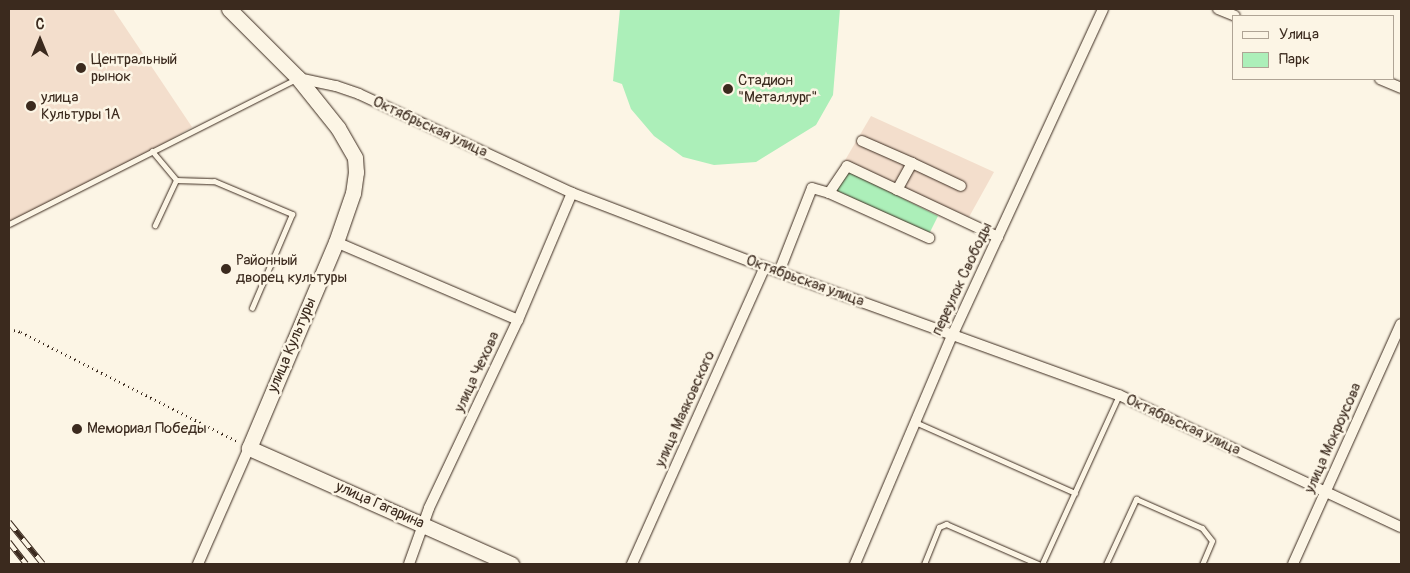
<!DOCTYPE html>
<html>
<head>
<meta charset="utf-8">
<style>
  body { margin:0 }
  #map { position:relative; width:1410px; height:573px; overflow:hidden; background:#fcf5e5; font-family:Pangolin,sans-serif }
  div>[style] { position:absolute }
  .built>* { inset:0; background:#f3decc }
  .green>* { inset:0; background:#acefb9 }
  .path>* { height:2.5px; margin-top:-1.25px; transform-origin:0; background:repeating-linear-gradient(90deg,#3b2a1e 0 1px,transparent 0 5px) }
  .roads { filter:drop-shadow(0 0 1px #3b2a1e) drop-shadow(0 0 1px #3b2a1e) }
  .lane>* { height:5px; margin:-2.5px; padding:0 2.5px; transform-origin:2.5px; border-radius:2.5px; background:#fcf5e5 }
  .street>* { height:10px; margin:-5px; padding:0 5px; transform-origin:5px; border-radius:5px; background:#fcf5e5 }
  .secondary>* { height:15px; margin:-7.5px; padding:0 7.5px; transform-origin:7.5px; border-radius:7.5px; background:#fcf5e5 }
  .rail>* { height:5.5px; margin-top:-2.75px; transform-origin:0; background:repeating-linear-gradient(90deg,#fcf5e5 0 11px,#3b2a1e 0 22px); box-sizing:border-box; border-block:1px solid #3b2a1e }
  .dots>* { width:14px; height:14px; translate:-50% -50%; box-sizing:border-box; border:2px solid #fcf5e5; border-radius:50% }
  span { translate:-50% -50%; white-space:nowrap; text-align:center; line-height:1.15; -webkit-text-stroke:5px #fcf5e5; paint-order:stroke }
  .poi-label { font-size:15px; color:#3b2a1e }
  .left { translate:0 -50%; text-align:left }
  .street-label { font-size:15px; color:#3b2a1e }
  .frame { position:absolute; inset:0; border:10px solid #3b2a1e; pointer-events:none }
  .legend { position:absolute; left:1232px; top:15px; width:162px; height:65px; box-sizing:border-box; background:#fcf5e5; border:1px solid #afa495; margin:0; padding:6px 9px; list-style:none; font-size:15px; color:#3b2a1e }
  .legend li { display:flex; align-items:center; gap:10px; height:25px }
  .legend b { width:25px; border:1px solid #afa495 }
  .north { position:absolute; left:15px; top:15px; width:50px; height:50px; -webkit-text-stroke:4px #fcf5e5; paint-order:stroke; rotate:0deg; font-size:14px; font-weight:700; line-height:20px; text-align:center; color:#3b2a1e }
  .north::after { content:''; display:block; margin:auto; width:18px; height:22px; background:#3b2a1e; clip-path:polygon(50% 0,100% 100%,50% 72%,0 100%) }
</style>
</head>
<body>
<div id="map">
  <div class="built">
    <i style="clip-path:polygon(9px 9px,113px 9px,192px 127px,152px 151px,9px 224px)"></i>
    <i style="clip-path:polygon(871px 116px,994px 172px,969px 217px,844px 162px)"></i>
  </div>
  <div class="green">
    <i style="clip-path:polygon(620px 9px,840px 9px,833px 95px,816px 125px,756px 162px,714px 165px,683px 157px,654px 136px,631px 109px,622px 84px,613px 81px)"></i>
    <i style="clip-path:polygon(848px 171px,938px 216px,929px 234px,835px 190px)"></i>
  </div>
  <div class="path">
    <i style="left:9px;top:329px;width:12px;rotate:14deg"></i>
    <i style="left:21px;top:332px;width:244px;rotate:26.8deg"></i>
  </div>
  <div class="roads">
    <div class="lane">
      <i style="left:152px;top:151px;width:38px;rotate:50deg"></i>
      <i style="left:176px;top:180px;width:50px;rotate:115deg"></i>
      <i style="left:176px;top:180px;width:38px;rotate:2deg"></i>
      <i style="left:214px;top:181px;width:85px;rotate:22.9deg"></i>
      <i style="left:292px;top:214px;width:102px;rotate:113.1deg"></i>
      <i style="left:9px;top:224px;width:322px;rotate:-26.8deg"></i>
      <i style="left:915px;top:422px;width:175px;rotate:23.9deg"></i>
      <i style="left:924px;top:564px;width:40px;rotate:-68deg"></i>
      <i style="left:939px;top:527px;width:8px;rotate:-23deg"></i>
      <i style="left:946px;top:524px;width:100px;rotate:23.5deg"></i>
      <i style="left:1042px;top:564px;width:186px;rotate:-65.5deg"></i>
      <i style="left:1106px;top:564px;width:72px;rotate:-65.2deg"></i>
      <i style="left:1136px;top:499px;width:72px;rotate:23.7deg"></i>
      <i style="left:1202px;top:528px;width:16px;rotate:52deg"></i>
      <i style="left:1212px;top:541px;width:25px;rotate:113deg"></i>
    </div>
    <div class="street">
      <i style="left:1218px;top:9px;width:18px;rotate:22deg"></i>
      <i style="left:298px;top:78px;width:39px;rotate:12deg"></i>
      <i style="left:336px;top:86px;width:24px;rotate:19deg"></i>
      <i style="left:359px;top:94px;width:235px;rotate:24.9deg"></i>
      <i style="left:572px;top:193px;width:207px;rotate:21deg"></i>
      <i style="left:765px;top:267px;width:376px;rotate:19.9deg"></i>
      <i style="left:1119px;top:395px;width:311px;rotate:25.1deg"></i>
      <i style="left:1380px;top:79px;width:23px;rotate:23deg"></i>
      <i style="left:862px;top:141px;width:55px;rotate:23.7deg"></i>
      <i style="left:897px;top:190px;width:31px;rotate:-61deg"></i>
      <i style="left:912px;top:163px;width:54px;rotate:25.1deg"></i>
      <i style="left:829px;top:193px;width:110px;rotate:24.2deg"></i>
      <i style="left:336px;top:242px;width:198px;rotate:23.2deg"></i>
      <i style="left:779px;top:272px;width:90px;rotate:-68.6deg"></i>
      <i style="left:812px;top:188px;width:18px;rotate:16deg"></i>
      <i style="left:829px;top:193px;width:32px;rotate:-56deg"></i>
      <i style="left:847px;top:166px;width:167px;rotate:25.2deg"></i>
      <i style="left:198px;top:564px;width:127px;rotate:-66.3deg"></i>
      <i style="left:409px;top:564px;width:59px;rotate:-70.3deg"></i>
      <i style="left:429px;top:508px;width:208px;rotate:-64.7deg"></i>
      <i style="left:518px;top:320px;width:138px;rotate:-67deg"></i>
      <i style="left:632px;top:564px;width:325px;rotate:-65.9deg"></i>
      <i style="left:855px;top:564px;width:248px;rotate:-67deg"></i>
      <i style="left:952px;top:336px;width:360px;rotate:-65.2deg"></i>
      <i style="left:1293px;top:564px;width:263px;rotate:-65.8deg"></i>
    </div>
    <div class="secondary">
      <i style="left:229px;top:9px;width:98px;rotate:45deg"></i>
      <i style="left:298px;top:78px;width:64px;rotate:51.3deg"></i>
      <i style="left:338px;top:128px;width:34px;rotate:60deg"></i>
      <i style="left:355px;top:158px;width:14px;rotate:86deg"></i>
      <i style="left:356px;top:172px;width:21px;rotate:98deg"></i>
      <i style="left:353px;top:193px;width:52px;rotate:109.1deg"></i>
      <i style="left:336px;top:242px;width:224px;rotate:112.9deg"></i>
      <i style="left:249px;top:448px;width:287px;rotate:23.9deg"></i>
    </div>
  </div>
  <div class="rail">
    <i style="left:9px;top:522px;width:54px;rotate:51deg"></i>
    <i style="left:9px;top:542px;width:28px;rotate:52deg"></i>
  </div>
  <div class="dots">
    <i style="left:81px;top:68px;background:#3b2a1e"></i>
    <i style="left:728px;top:89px;background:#3b2a1e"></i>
    <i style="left:31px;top:106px;background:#3b2a1e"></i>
    <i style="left:226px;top:269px;background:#3b2a1e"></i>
    <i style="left:77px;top:429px;background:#3b2a1e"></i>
  </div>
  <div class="poi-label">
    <span class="left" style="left:91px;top:68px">Центральный<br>рынок</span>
    <span class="left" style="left:738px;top:89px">Стадион<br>"Металлург"</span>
    <span class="left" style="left:41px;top:106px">улица<br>Культуры 1А</span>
    <span class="left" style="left:236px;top:269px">Районный<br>дворец культуры</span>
    <span class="left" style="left:87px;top:429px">Мемориал Победы</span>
  </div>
  <div class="street-label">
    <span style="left:430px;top:127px;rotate:25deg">Октябрьская улица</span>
    <span style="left:962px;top:279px;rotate:-65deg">переулок Свободы</span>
    <span style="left:805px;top:281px;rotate:20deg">Октябрьская улица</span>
    <span style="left:292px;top:345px;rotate:-67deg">улица Культуры</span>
    <span style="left:477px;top:372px;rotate:-65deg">улица Чехова</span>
    <span style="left:685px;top:409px;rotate:-66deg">улица Маяковского</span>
    <span style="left:1183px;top:425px;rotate:25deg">Октябрьская улица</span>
    <span style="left:1333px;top:438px;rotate:-66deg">улица Мокроусова</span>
    <span style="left:380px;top:505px;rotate:24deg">улица Гагарина</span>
  </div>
  <div class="frame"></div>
  <ul class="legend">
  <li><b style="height:6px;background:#fcf5e5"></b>Улица</li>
  <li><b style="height:14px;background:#acefb9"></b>Парк</li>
  </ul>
  <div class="north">С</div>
</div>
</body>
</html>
